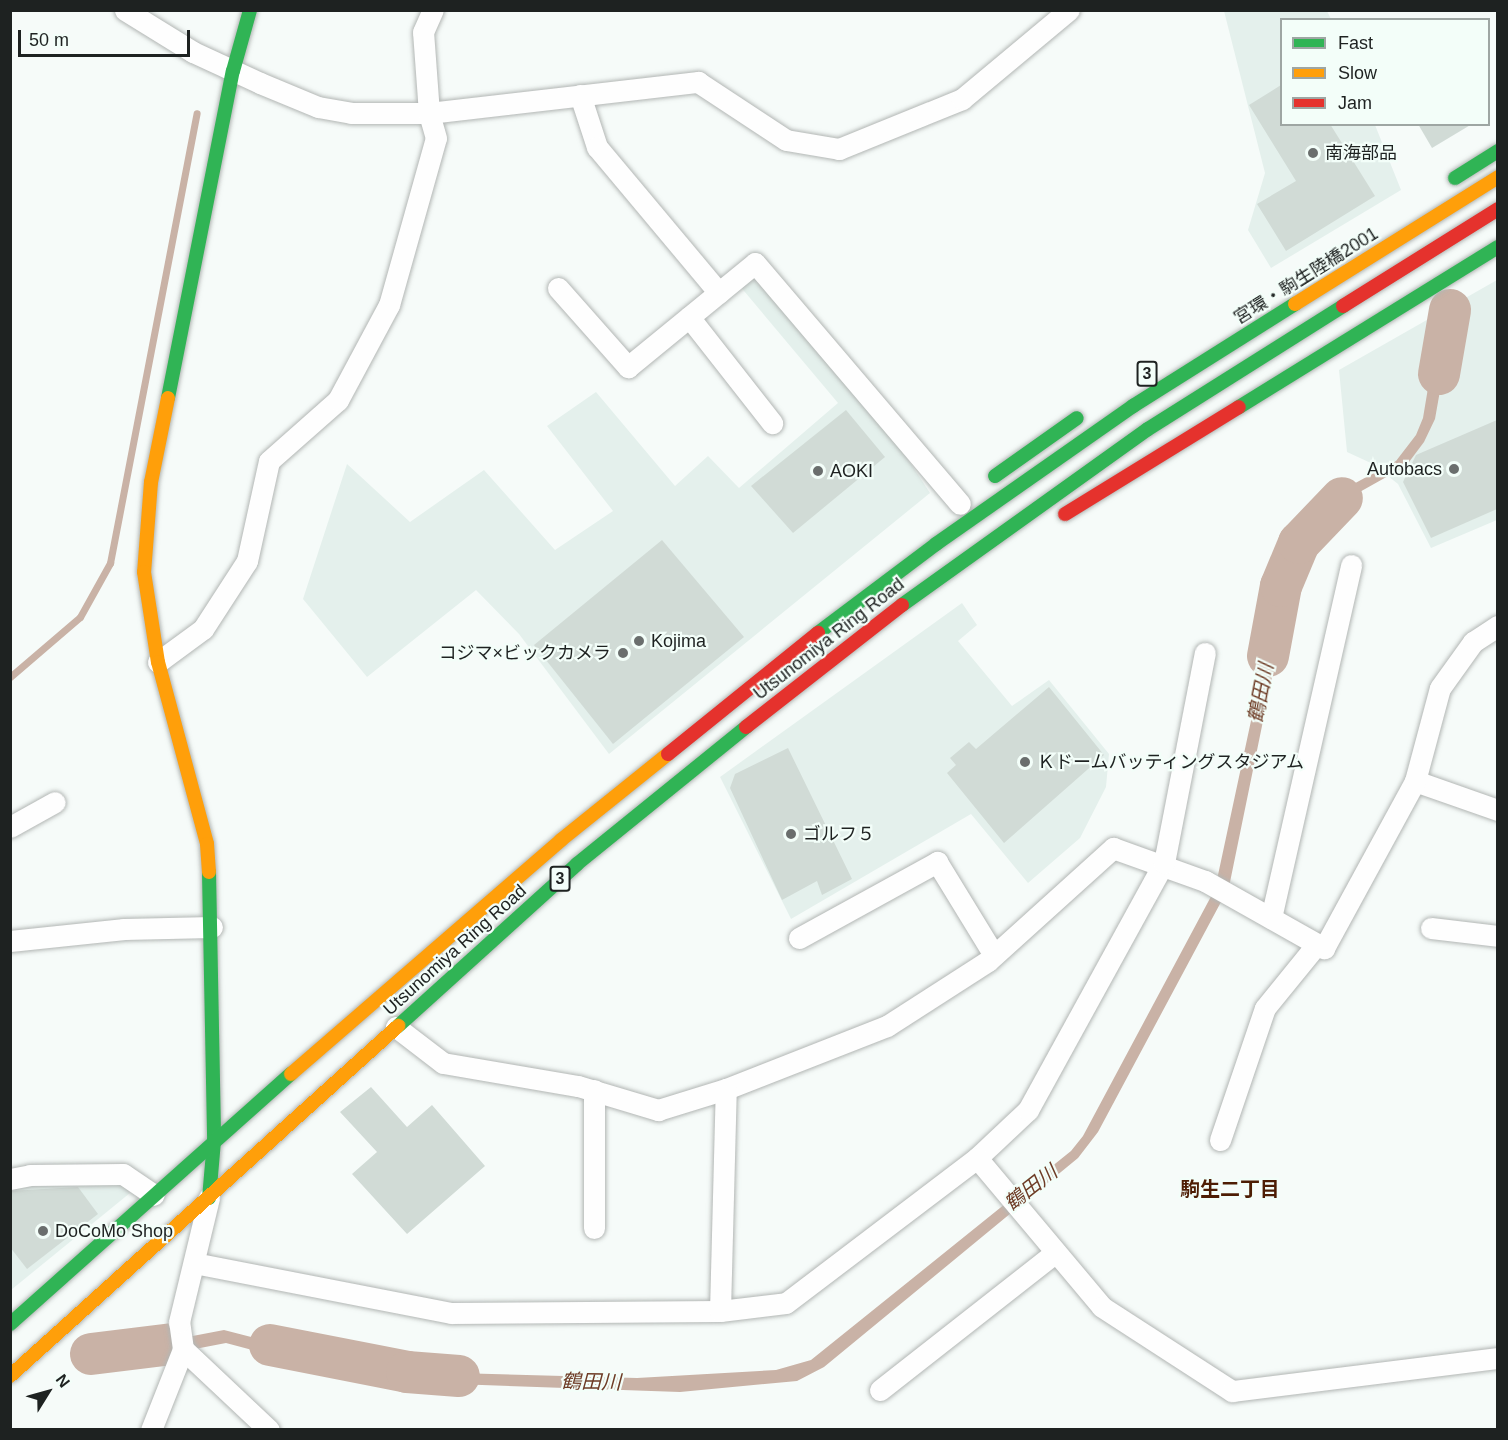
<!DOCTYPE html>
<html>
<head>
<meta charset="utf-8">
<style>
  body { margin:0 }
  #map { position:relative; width:1508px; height:1440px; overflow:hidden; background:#f6fbf9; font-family:Arial,"Noto Sans JP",sans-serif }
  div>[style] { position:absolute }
  .built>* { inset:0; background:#e4f0ec }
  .water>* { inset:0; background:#c9b2a6 }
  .stream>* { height:7px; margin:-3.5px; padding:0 3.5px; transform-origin:3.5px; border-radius:3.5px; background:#c9b2a6 }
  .river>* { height:42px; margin:-21px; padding:0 21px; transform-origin:21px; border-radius:21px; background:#c9b2a6 }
  .building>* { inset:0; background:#d1dbd6 }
  .roads { filter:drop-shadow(0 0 2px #b2b6b4) drop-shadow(0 0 2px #b2b6b4) }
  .street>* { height:21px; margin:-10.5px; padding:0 10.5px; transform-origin:10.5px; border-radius:10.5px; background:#fefefe }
  .fast>* { height:14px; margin:-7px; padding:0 7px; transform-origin:7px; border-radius:7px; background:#30b455 }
  .slow>* { height:14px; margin:-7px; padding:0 7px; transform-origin:7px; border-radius:7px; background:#ff9f0a }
  .jam>* { height:14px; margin:-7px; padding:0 7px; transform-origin:7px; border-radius:7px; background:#e5322d }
  .dots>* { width:16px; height:16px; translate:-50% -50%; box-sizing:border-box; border:3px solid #f3fef9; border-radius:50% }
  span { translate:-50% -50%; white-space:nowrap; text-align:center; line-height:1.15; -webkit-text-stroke:4.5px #f3fef9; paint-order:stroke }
  .shield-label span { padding:2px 4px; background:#f3fef9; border:2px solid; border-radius:4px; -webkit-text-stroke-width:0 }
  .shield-label { font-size:16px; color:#1e2221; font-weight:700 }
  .poi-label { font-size:18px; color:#1e2221 }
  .left { translate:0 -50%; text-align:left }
  .right { translate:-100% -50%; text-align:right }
  .street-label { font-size:18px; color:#1e2221 }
  .water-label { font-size:20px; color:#6e3c26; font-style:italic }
  .neighbourhood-label { font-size:20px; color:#4d1d04; font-weight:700 }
  .frame { position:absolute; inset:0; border:12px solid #1e2221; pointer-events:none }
  .legend { position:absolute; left:1280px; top:18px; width:210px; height:108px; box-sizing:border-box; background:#f3fef9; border:2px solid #9ea6a3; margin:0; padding:8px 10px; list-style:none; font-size:18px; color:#1e2221 }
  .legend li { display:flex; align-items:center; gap:12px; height:30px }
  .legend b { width:30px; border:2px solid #9ea6a3 }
  .north { position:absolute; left:18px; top:1362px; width:60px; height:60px; -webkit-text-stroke:4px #f3fef9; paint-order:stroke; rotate:53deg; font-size:16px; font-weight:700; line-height:24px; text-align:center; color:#1e2221 }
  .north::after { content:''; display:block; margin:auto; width:21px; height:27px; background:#1e2221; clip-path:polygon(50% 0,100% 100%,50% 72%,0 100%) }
  .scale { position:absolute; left:18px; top:30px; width:172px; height:27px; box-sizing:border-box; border:3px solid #1e2221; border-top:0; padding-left:8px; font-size:18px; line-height:21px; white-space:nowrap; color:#1e2221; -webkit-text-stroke:4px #f3fef9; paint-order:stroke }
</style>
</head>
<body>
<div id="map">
  <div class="built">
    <i style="clip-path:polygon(1224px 11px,1327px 11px,1331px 19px,1282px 20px,1282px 124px,1375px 125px,1401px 190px,1271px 268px,1248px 230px,1265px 173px)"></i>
    <i style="clip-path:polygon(754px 273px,901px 449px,930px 493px,609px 754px,519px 634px,476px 590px,367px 677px,303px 599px,347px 464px,410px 522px,484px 470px,555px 550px,613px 511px,547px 426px,596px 392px,675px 486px,708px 456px,739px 488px,838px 403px,739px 285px)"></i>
    <i style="clip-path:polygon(1497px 280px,1497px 520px,1431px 548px,1398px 484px,1373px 464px,1347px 452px,1339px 370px)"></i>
    <i style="clip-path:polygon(962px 603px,977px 625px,958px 641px,1012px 706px,1049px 680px,1109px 754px,1106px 787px,1080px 838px,1028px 883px,971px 814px,791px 919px,720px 777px)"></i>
    <i style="clip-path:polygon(122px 1179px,130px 1193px,11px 1290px,11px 1185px)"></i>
  </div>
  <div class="water">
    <i style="clip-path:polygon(1440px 316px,1453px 317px,1435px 419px,1424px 442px,1406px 466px,1349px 498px,1327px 516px,1312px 538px,1287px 604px,1229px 887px,1098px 1132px,1078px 1158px,824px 1367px,797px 1381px,680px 1392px,398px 1382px,347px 1375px,226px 1343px,91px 1369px,88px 1356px,224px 1330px,383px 1371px,637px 1378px,776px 1370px,811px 1360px,1071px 1151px,1083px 1136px,1215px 889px,1276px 604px,1299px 548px,1309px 524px,1323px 508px,1348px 487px,1396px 461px,1416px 435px,1423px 418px)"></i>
  </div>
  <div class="stream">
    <i style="left:10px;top:677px;width:92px;rotate:-40.6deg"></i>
    <i style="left:80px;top:617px;width:62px;rotate:-60.9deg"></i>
    <i style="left:110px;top:563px;width:458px;rotate:-79.1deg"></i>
  </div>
  <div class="river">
    <i style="left:1439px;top:374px;width:65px;rotate:-80.2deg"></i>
    <i style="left:1268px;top:656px;width:71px;rotate:-79.5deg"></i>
    <i style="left:1281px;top:586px;width:47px;rotate:-67.3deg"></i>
    <i style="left:1299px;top:543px;width:62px;rotate:-46.3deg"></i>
    <i style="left:270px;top:1345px;width:140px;rotate:11.1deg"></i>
    <i style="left:407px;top:1372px;width:52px;rotate:4.4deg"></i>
    <i style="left:91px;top:1354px;width:82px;rotate:-7deg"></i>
  </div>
  <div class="building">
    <i style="clip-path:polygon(1281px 85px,1281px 124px,1330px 124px,1375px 196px,1286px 251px,1257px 204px,1296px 181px,1249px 105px)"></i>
    <i style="clip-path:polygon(1418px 124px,1472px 124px,1432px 148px)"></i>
    <i style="clip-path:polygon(846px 410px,885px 457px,793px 533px,751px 486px)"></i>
    <i style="clip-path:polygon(1497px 420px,1497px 509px,1431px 538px,1403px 482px,1416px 455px)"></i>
    <i style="clip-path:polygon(662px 540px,744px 637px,613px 744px,534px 645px)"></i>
    <i style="clip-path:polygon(1049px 687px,1104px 755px,1004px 843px,947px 773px,956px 765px,950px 758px,969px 742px,976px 749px)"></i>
    <i style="clip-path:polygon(788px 748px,852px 879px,822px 895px,817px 881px,782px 900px,730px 788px,735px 774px)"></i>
    <i style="clip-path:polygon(371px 1087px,407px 1127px,432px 1105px,485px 1166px,407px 1234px,352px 1174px,377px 1152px,340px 1112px)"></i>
    <i style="clip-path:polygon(78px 1187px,98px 1214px,27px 1269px,10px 1247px,10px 1191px)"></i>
  </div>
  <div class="roads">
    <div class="street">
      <i style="left:125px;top:10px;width:80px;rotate:31.7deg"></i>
      <i style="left:193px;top:52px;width:74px;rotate:24.8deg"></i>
      <i style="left:260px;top:83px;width:63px;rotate:22.5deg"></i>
      <i style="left:318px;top:107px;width:34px;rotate:10deg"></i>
      <i style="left:351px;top:113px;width:78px"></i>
      <i style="left:429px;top:113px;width:271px;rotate:-6.6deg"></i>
      <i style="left:698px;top:82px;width:105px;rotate:33.4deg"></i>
      <i style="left:786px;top:140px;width:54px;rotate:9.6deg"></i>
      <i style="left:839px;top:149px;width:133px;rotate:-22.1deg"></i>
      <i style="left:962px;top:99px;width:139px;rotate:-39.8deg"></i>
      <i style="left:580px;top:95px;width:55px;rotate:71.9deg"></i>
      <i style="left:597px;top:147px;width:190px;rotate:50.1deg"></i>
      <i style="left:558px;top:288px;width:106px;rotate:48.5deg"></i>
      <i style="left:628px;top:367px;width:164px;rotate:-39.3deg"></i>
      <i style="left:755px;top:263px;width:316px;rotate:49.6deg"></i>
      <i style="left:689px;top:317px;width:135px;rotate:51.9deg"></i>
      <i style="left:158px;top:662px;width:56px;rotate:-36.3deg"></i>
      <i style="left:203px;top:629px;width:81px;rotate:-57.1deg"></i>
      <i style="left:247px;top:561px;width:102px;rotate:-77.6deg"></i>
      <i style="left:269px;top:461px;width:92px;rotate:-41.5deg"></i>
      <i style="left:338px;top:400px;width:108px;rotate:-61.8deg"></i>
      <i style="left:389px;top:305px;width:173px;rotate:-74.3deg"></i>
      <i style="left:436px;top:138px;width:26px;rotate:-106deg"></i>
      <i style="left:429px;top:113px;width:81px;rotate:-94.2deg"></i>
      <i style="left:423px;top:32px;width:24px;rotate:-66deg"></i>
      <i style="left:1415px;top:781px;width:88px;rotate:19.3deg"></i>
      <i style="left:10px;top:827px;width:51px;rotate:-29.1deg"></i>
      <i style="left:1271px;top:918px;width:362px;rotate:-77.2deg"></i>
      <i style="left:1431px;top:928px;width:67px;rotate:6.8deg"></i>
      <i style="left:799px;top:938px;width:158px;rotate:-28.8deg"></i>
      <i style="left:937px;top:862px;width:109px;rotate:58.5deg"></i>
      <i style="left:10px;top:941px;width:115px;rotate:-6deg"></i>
      <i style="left:124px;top:929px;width:88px;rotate:-1.3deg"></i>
      <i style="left:396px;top:1027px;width:59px;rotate:37.5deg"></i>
      <i style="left:443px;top:1063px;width:137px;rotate:9.7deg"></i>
      <i style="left:578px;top:1086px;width:84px;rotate:16.7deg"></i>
      <i style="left:658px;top:1110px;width:71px;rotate:-17.2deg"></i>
      <i style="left:726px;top:1089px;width:173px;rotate:-21.4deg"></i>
      <i style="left:887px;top:1026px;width:120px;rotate:-32.8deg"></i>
      <i style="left:988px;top:961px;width:169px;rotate:-42.1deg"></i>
      <i style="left:1113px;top:848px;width:98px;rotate:19.7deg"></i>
      <i style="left:1205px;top:881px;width:137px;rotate:29.4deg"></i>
      <i style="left:1324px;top:948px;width:190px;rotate:-61.4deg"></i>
      <i style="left:1415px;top:781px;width:96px;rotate:-75deg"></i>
      <i style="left:1440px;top:688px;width:57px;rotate:-54.3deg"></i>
      <i style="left:1473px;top:642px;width:30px;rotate:-33deg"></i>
      <i style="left:594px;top:1090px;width:138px;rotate:90deg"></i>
      <i style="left:1220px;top:1140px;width:139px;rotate:-71.2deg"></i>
      <i style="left:1265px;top:1008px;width:82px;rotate:-50.9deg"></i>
      <i style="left:977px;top:1158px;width:70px;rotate:-43.3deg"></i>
      <i style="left:1028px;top:1110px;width:282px;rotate:-61.2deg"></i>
      <i style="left:1164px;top:863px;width:214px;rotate:-79deg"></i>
      <i style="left:10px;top:1179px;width:20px;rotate:-11deg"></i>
      <i style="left:30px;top:1175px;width:93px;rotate:-0.6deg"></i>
      <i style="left:123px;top:1174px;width:37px;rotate:34deg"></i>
      <i style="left:194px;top:1263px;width:262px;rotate:11deg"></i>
      <i style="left:451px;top:1313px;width:269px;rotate:-0.4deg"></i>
      <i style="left:720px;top:1311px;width:66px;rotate:-6.9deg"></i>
      <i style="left:786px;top:1303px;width:240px;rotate:-37.2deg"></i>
      <i style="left:977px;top:1158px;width:194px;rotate:50deg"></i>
      <i style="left:1102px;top:1307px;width:155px;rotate:32.9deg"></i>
      <i style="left:1232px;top:1391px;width:268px;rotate:-7.1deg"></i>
      <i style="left:720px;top:1311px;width:222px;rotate:-88.5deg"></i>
      <i style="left:183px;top:1349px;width:118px;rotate:43.3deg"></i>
      <i style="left:880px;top:1390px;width:222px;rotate:-38.1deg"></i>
      <i style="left:151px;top:1430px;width:87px;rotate:-68.4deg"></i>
      <i style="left:183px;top:1349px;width:27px;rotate:-98deg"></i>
      <i style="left:179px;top:1322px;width:128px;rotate:-76.4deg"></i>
    </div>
    <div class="fast">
      <i style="left:1455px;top:178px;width:51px;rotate:-32.1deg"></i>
      <i style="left:168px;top:398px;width:333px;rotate:-78.8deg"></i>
      <i style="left:233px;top:71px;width:63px;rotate:-74.4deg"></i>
      <i style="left:1239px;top:407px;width:304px;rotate:-31.7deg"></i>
      <i style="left:995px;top:476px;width:100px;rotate:-35.3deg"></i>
      <i style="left:902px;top:605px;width:302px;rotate:-35.6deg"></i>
      <i style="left:1148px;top:429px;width:231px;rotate:-32.2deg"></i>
      <i style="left:818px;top:633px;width:148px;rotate:-37deg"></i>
      <i style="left:936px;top:544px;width:241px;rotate:-35deg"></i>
      <i style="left:1133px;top:406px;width:191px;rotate:-32.2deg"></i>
      <i style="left:209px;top:872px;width:269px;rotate:88.9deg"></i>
      <i style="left:214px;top:1141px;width:57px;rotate:95deg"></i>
      <i style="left:398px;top:1026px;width:241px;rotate:-42.1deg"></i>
      <i style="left:577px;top:864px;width:218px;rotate:-39deg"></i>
      <i style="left:10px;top:1324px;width:376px;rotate:-41.7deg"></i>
    </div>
    <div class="slow">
      <i style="left:1295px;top:304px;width:239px;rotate:-32deg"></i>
      <i style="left:168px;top:398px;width:86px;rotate:101.4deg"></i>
      <i style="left:151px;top:482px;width:90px;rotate:94.4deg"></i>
      <i style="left:144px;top:572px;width:91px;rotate:81.2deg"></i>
      <i style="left:158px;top:662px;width:188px;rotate:74.9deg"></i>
      <i style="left:207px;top:844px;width:28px;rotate:86deg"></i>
      <i style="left:291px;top:1074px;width:357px;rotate:-40.9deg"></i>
      <i style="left:561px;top:840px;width:137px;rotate:-38.8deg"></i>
      <i style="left:10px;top:1376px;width:523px;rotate:-42.05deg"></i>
    </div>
    <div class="jam">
      <i style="left:1343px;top:306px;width:183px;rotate:-32deg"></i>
      <i style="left:1065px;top:514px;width:204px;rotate:-31.6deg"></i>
      <i style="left:746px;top:727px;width:198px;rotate:-38deg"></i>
      <i style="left:668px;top:754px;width:193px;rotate:-38.9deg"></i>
    </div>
  </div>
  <div class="dots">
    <i style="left:1313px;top:153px;background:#6a6e6d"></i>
    <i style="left:1454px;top:469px;background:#6a6e6d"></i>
    <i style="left:818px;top:471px;background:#6a6e6d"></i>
    <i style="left:639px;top:641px;background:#6a6e6d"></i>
    <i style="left:623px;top:653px;background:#6a6e6d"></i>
    <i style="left:1025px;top:762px;background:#6a6e6d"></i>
    <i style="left:791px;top:834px;background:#6a6e6d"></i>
    <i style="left:43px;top:1231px;background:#6a6e6d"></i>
  </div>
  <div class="shield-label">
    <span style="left:1147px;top:374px">3</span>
    <span style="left:560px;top:879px">3</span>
  </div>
  <div class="poi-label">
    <span class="left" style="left:1325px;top:153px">南海部品</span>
    <span class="right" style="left:1442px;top:469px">Autobacs</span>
    <span class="left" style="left:830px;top:471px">AOKI</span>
    <span class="left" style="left:651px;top:641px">Kojima</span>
    <span class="right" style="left:611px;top:653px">コジマ×ビックカメラ</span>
    <span class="left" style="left:1037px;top:762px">Ｋドームバッティングスタジアム</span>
    <span class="left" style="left:803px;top:834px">ゴルフ５</span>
    <span class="left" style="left:55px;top:1231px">DoCoMo Shop</span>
  </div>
  <div class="street-label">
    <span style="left:1306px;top:276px;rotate:-32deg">宮環・駒生陸橋2001</span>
    <span style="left:829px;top:639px;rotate:-38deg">Utsunomiya Ring Road</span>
    <span style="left:455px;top:950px;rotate:-42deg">Utsunomiya Ring Road</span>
  </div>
  <div class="water-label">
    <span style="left:1261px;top:693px;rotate:-79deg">鶴田川</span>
    <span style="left:1031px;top:1188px;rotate:-38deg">鶴田川</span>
    <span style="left:591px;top:1382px;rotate:1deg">鶴田川</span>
  </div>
  <div class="neighbourhood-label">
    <span style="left:1230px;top:1189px">駒生二丁目</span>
  </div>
  <div class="frame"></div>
  <ul class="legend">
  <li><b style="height:8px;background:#30b455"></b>Fast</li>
  <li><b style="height:8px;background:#ff9f0a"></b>Slow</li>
  <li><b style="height:8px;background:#e5322d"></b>Jam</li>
  </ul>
  <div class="north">N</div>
  <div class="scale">50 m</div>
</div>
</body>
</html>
